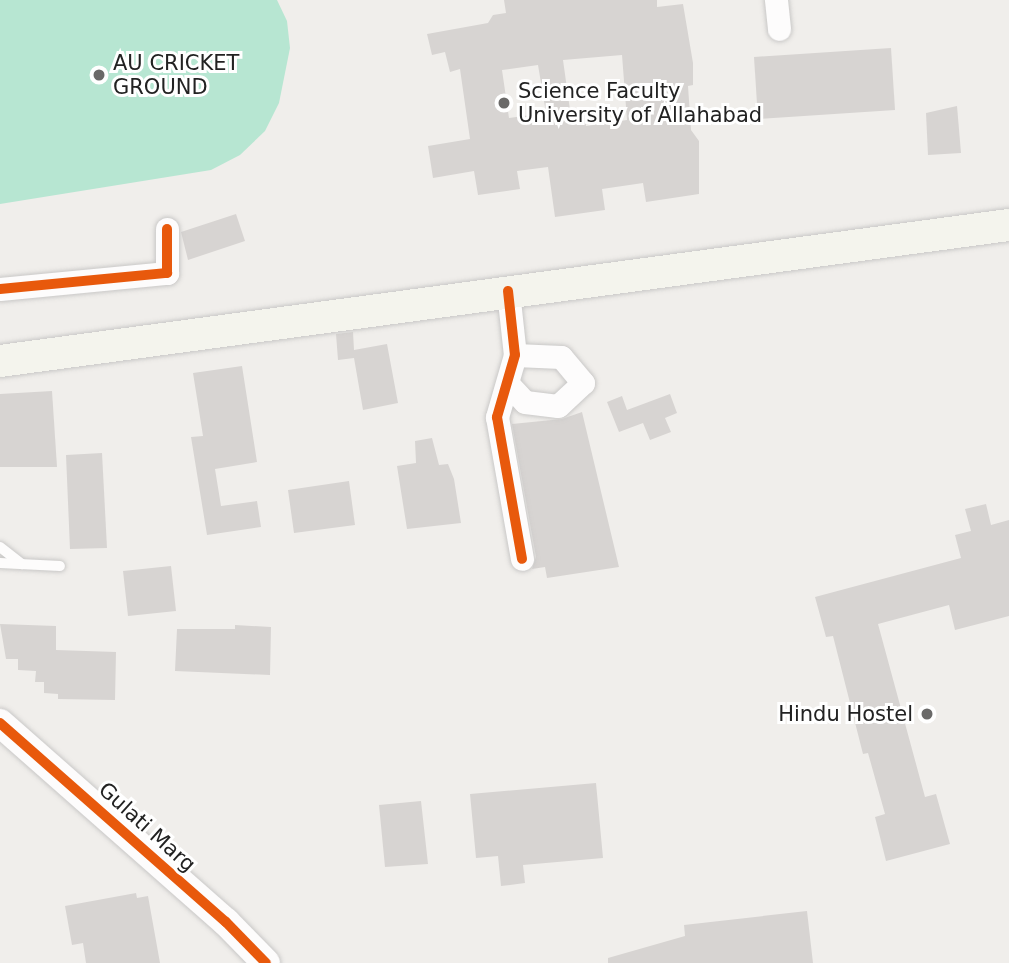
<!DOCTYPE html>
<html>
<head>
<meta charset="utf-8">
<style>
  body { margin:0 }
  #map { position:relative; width:1009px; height:963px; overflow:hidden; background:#f0eeeb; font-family:"DejaVu Sans",sans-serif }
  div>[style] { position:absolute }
  .pitch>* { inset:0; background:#b7e6d2 }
  .building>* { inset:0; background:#d7d4d2 }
  .roads { filter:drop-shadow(0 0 2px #c9c8c7) drop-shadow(0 0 2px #c9c8c7) }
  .service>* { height:10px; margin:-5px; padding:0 5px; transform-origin:5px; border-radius:5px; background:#fdfcfc }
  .minor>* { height:23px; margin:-11.5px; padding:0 11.5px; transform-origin:11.5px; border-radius:11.5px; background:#fdfcfc }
  .tertiary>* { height:28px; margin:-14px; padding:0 14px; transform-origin:14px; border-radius:14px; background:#fdfcfc }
  .secondary>* { height:32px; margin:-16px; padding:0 16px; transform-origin:16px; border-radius:16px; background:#f4f4ed }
  .cycleway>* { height:10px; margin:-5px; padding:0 5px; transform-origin:5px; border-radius:5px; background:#e8590c }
  .dots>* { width:19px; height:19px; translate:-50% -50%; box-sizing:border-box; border:4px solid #fff; border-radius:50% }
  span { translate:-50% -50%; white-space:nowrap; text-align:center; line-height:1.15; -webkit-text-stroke:6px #fff; paint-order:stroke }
  .poi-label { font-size:21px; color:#222 }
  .left { translate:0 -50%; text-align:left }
  .right { translate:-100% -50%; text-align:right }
  .street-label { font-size:21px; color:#222 }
</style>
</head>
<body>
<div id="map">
  <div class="pitch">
    <i style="clip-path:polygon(0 0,277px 0,287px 21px,290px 48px,279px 103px,265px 131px,240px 155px,211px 170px,0 204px)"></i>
  </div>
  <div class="building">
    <i style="clip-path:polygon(evenodd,504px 0,657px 0,657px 7px,683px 4px,693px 63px,693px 85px,688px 86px,691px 130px,699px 141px,699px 194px,646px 202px,643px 183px,602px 189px,605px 210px,555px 217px,548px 167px,517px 171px,520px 189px,478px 195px,474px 171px,433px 178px,428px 146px,470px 139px,460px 69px,450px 72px,445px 52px,432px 55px,427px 34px,488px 23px,493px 15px,506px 13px,504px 0,622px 55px,627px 120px,586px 126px,584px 108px,570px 110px,563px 60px,622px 55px,504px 0,538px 65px,546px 113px,509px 118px,502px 70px,538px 65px)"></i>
    <i style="clip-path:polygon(891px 48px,895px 110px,758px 119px,754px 57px)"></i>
    <i style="clip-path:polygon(957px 106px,961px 153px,928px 155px,926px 113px)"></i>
    <i style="clip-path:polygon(236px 214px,245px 241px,188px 260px,181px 232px)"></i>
    <i style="clip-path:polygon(353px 332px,354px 350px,387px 344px,398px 403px,363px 410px,354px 358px,338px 360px,336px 334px)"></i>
    <i style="clip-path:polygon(242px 366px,257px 462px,215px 469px,221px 506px,257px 501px,261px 527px,207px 535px,191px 437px,203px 436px,193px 373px)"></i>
    <i style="clip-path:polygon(52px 391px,57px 467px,0 467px,0 394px)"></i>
    <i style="clip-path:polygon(670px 394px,677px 413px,665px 418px,671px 432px,650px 440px,643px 423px,619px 432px,607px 402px,622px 396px,627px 410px)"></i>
    <i style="clip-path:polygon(582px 412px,619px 567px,547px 578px,545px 567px,532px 569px,536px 557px,512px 424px,562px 419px)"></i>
    <i style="clip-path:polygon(432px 438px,439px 465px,448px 464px,454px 479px,461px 523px,407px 529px,397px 466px,416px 463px,415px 441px)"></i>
    <i style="clip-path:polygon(102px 453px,107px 548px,70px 549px,66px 455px)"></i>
    <i style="clip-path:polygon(349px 481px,355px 525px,294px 533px,288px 490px)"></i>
    <i style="clip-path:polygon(986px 504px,991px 525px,1009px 520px,1009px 616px,955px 630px,949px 605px,878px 624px,925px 797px,936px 794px,950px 844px,886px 861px,875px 817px,885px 814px,868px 753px,863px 754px,833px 636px,826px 637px,815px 597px,961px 558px,955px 535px,971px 531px,965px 509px)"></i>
    <i style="clip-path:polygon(171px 566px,176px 611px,128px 616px,123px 571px)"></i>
    <i style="clip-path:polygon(0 624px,56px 626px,56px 650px,116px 652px,115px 700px,58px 699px,58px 694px,44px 693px,44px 682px,35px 682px,36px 671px,18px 670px,18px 659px,6px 659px)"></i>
    <i style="clip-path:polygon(235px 625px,271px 627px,270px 675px,175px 671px,177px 629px,235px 629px)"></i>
    <i style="clip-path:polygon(596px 783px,603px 858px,523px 865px,525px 883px,501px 886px,498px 856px,476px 858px,470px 794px)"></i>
    <i style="clip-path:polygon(421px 801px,428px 864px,385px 867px,379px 805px)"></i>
    <i style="clip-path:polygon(136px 893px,137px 898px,148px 896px,160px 963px,86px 963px,83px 943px,72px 945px,65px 906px)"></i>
    <i style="clip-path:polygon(807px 911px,813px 963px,608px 963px,608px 958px,685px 936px,684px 925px)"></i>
  </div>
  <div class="roads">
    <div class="service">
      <i style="left:0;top:547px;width:28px;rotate:38deg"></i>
      <i style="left:0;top:563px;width:60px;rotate:2.9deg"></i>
    </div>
    <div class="minor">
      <i style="left:776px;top:0;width:29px;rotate:84deg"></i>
      <i style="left:0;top:289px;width:168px;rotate:-5.5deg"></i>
      <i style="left:167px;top:273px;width:44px;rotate:-90deg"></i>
      <i style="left:508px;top:291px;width:64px;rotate:83.8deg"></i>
      <i style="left:515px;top:355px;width:65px;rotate:106.2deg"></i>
      <i style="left:497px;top:417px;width:144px;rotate:80deg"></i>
      <i style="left:509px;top:385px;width:23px;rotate:47deg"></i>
      <i style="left:525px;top:402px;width:33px;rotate:7deg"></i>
      <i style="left:558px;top:406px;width:34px;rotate:-43deg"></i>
      <i style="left:583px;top:383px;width:34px;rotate:-130deg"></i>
      <i style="left:561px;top:357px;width:46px;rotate:-177.5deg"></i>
    </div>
    <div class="tertiary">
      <i style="left:0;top:723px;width:301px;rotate:41.4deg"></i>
      <i style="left:226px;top:922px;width:57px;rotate:45.7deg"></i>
    </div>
    <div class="secondary">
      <i style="left:0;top:361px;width:1018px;rotate:-7.68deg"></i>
    </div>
  </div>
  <div class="cycleway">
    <i style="left:0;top:289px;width:168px;rotate:-5.5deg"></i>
    <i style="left:167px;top:273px;width:44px;rotate:-90deg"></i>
    <i style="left:508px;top:291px;width:64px;rotate:83.8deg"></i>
    <i style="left:515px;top:355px;width:65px;rotate:106.2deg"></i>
    <i style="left:497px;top:417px;width:144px;rotate:80deg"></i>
    <i style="left:0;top:723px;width:301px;rotate:41.4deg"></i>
    <i style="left:226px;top:922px;width:57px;rotate:45.7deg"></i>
  </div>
  <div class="dots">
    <i style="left:99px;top:75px;background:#6a6968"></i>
    <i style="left:504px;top:103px;background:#6a6968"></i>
    <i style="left:927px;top:714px;background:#6a6968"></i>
  </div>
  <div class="poi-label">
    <span class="left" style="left:113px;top:75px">AU CRICKET<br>GROUND</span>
    <span class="left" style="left:518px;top:103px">Science Faculty<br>University of Allahabad</span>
    <span class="right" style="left:913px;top:714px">Hindu Hostel</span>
  </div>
  <div class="street-label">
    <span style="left:147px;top:827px;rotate:42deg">Gulati Marg</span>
  </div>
</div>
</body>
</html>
